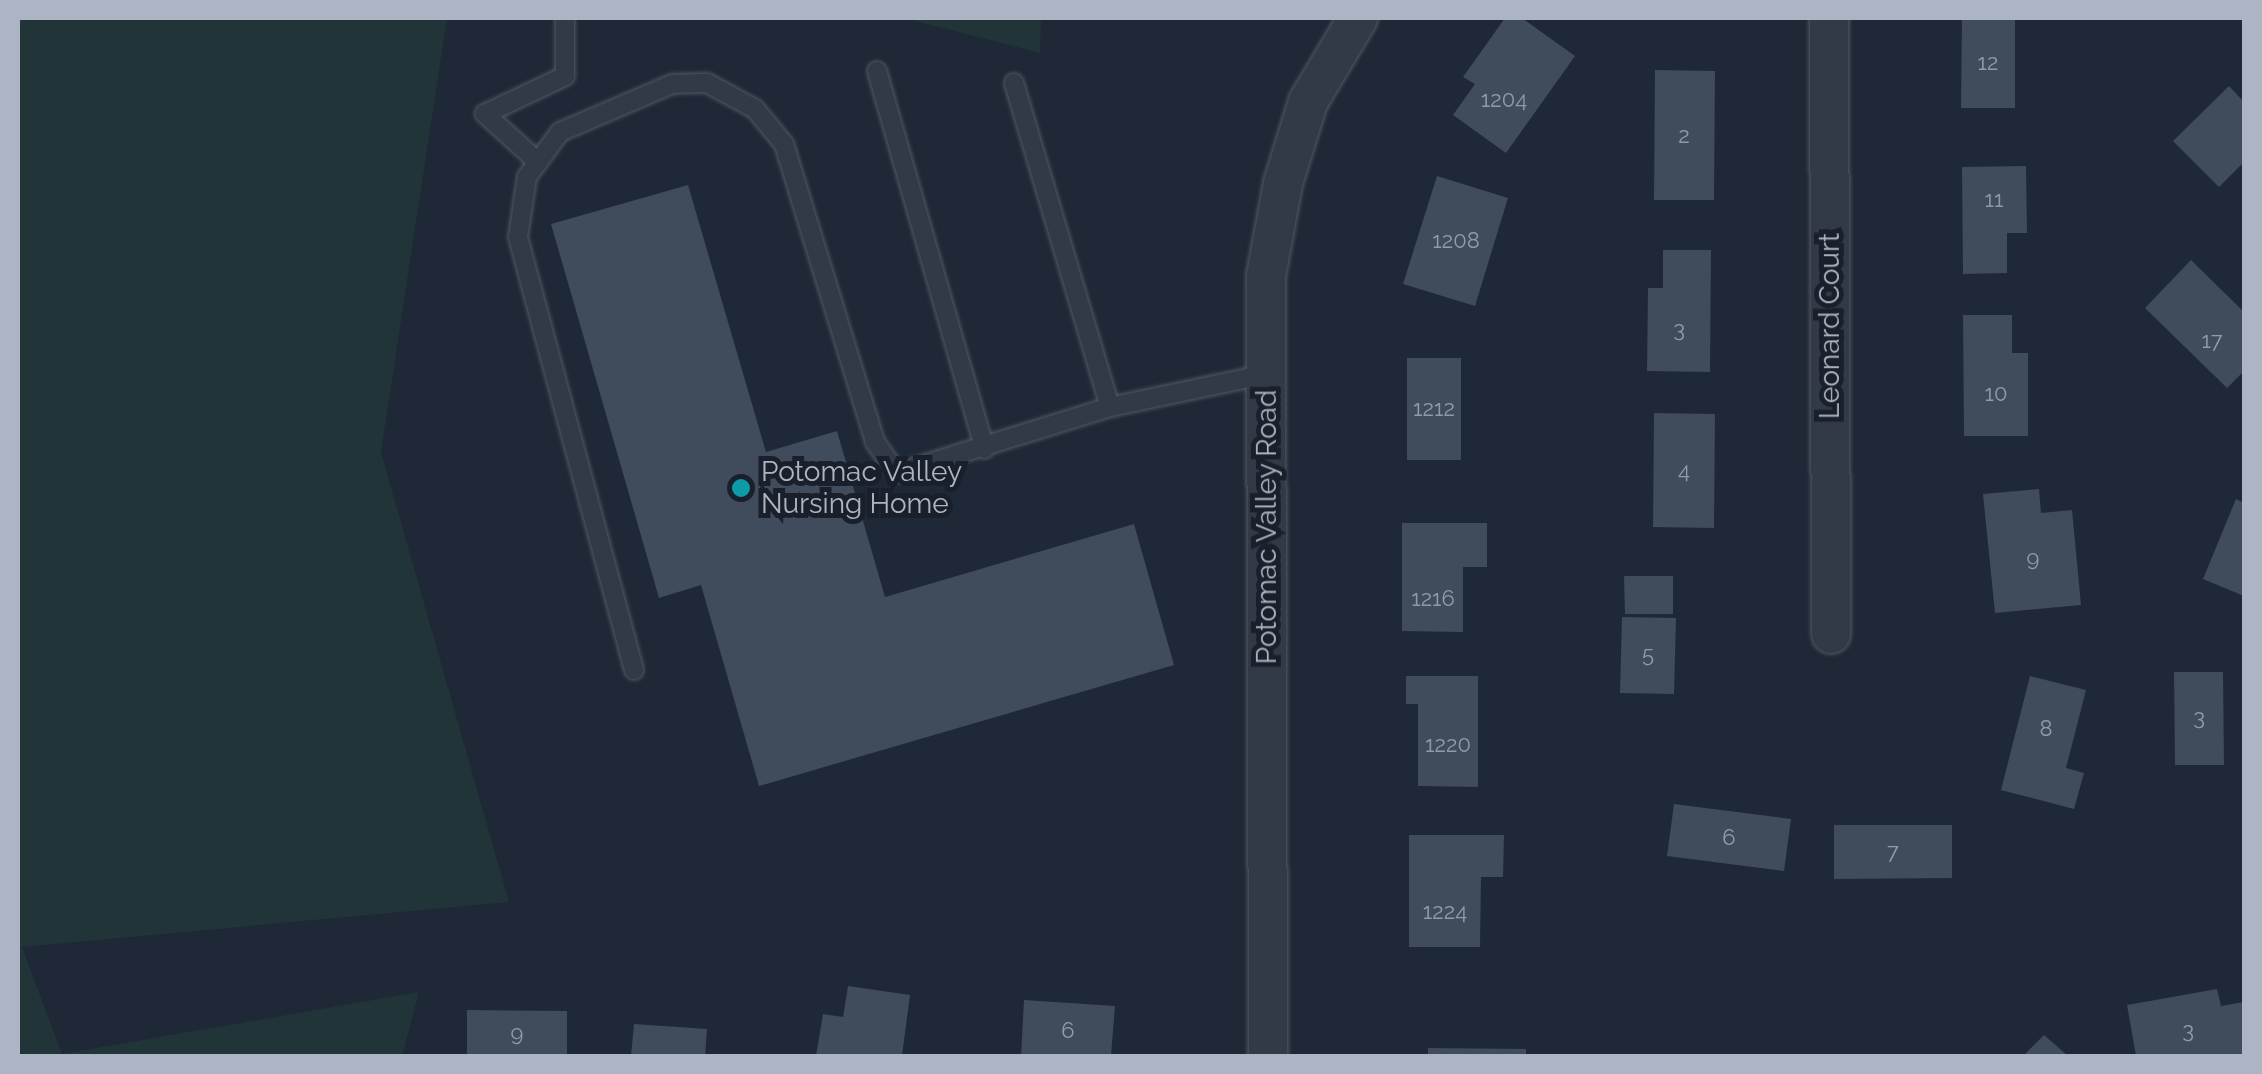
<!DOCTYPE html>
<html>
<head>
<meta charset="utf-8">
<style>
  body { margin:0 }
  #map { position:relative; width:2262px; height:1074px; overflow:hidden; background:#1f2836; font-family:Raleway,sans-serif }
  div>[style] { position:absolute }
  .green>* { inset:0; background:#213437 }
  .building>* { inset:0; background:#404b5b }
  .roads { filter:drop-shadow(0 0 2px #505865) drop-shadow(0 0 2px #505865) }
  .lane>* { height:18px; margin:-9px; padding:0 9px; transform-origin:9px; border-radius:9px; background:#333a47 }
  .street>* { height:38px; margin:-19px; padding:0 19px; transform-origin:19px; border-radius:19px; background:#333a47 }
  .dots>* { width:28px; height:28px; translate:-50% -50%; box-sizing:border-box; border:5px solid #19202b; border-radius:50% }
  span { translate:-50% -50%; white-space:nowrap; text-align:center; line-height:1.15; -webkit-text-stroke:10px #19202b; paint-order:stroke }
  .number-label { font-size:22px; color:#929aaa }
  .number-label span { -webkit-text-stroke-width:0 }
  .street-label { font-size:28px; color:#adb5c4 }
  .poi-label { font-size:28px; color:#adb5c4 }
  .left { translate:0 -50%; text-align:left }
  .frame { position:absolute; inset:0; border:20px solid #adb5c4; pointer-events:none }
</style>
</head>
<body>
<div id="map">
  <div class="green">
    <i style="clip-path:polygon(18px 18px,447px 18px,381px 452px,509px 902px,22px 947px,62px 1054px,419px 992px,402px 1056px,18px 1056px)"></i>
    <i style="clip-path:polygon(904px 18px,1041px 18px,1040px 53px)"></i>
  </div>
  <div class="building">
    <i style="clip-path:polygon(1505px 18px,1522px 18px,1575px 56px,1506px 153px,1453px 115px,1475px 84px,1463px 77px)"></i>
    <i style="clip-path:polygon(1962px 18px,2015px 18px,2015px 108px,1961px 108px)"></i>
    <i style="clip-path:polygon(1655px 70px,1715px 71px,1714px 200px,1654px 200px)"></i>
    <i style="clip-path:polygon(2229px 86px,2244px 102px,2244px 162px,2219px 187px,2173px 141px)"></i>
    <i style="clip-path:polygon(2026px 166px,2027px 233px,2007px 233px,2007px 273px,1963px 274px,1962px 167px)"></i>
    <i style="clip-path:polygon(1437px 176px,1508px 198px,1475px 306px,1403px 284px)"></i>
    <i style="clip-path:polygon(688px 185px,766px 452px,837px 431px,885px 597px,1134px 524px,1174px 665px,759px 786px,701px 585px,659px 598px,551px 224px)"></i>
    <i style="clip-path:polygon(1663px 250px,1711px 250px,1710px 372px,1647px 371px,1648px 288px,1663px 288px)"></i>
    <i style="clip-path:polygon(2191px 260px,2244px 312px,2244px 371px,2227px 388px,2145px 308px)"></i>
    <i style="clip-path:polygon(1963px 315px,2012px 315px,2012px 353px,2028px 353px,2028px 436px,1964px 436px)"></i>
    <i style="clip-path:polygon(1407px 358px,1461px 358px,1461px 460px,1407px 460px)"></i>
    <i style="clip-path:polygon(1654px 413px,1715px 414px,1714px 528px,1653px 527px)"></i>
    <i style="clip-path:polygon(2039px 489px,2041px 513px,2072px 510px,2081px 605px,1995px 613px,1983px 494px)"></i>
    <i style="clip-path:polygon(2236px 499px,2244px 503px,2244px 596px,2203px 579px)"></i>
    <i style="clip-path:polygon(1402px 523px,1487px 523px,1487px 567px,1463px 567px,1463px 632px,1402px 631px)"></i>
    <i style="clip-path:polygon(1624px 576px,1673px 576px,1673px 614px,1625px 614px)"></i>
    <i style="clip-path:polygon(1622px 617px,1676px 618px,1674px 694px,1620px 693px)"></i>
    <i style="clip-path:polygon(2174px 672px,2223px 672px,2224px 765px,2175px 765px)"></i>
    <i style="clip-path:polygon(1406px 676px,1478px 676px,1478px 787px,1418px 786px,1418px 704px,1406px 704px)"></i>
    <i style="clip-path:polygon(2030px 676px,2086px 690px,2066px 768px,2084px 773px,2074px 809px,2001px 790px)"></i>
    <i style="clip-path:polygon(1674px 804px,1791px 819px,1784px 871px,1667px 856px)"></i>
    <i style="clip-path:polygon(1834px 825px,1952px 825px,1952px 878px,1834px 879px)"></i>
    <i style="clip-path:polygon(1409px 835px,1504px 835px,1503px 877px,1481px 877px,1480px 947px,1409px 947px)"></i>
    <i style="clip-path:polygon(848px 986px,910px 995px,902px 1056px,816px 1056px,823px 1014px,843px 1017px)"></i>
    <i style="clip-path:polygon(2217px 989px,2221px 1006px,2244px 1002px,2244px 1056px,2136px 1056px,2127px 1005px)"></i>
    <i style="clip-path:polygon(1024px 1000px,1115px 1006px,1111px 1056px,1021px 1056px)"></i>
    <i style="clip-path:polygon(467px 1010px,567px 1011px,567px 1056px,467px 1056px)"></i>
    <i style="clip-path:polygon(634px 1024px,707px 1029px,705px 1056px,631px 1056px)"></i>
    <i style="clip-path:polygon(2044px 1035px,2068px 1056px,2023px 1056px)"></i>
    <i style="clip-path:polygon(1428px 1048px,1526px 1049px,1526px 1056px,1428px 1056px)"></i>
  </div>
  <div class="roads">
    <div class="lane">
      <i style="left:877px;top:71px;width:393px;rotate:74.1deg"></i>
      <i style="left:1014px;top:83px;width:338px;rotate:73.5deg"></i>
      <i style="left:538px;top:162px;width:72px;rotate:-137.8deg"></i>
      <i style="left:485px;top:114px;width:89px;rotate:-25.4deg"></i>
      <i style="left:565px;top:76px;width:58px;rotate:-90deg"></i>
      <i style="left:634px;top:670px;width:448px;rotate:-105deg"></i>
      <i style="left:518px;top:237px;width:61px;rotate:-81.5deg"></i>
      <i style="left:527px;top:177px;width:56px;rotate:-53.7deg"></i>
      <i style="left:560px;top:132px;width:122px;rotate:-23.2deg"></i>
      <i style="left:672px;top:84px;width:35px;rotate:-2deg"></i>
      <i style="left:707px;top:83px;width:55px;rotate:28.4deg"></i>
      <i style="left:755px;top:109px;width:45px;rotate:50.4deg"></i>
      <i style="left:784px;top:144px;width:312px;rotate:73deg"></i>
      <i style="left:875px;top:442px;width:38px;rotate:55deg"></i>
      <i style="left:897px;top:473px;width:223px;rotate:-17.2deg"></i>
      <i style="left:1110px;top:407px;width:159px;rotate:-11.9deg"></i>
    </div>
    <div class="street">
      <i style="left:1829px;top:18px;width:616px;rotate:89.81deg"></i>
      <i style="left:1268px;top:1056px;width:780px;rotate:-90.15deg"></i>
      <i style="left:1266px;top:276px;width:95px;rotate:-79.6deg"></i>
      <i style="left:1283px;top:183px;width:85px;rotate:-72.8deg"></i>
      <i style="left:1308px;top:102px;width:98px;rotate:-59.2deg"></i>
    </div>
  </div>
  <div class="dots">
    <i style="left:741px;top:488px;background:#0f9aa8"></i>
  </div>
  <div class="number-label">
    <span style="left:1988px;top:63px">12</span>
    <span style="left:1504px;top:100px">1204</span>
    <span style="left:1684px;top:136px">2</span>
    <span style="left:1994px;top:200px">11</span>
    <span style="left:1456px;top:241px">1208</span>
    <span style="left:1679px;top:330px">3</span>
    <span style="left:2212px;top:341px">17</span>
    <span style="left:1996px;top:394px">10</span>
    <span style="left:1434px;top:409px">1212</span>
    <span style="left:1684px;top:471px">4</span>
    <span style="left:2033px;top:559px">9</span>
    <span style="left:1433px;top:599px">1216</span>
    <span style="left:1648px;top:655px">5</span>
    <span style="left:2199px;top:718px">3</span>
    <span style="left:2046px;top:729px">8</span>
    <span style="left:1448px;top:745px">1220</span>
    <span style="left:1729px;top:838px">6</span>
    <span style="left:1893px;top:852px">7</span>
    <span style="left:1445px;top:912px">1224</span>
    <span style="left:1068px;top:1031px">6</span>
    <span style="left:2188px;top:1031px">3</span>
    <span style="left:517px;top:1034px">9</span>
  </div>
  <div class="street-label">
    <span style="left:1830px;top:326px;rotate:-90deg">Leonard Court</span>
    <span style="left:1267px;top:527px;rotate:-90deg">Potomac Valley Road</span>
  </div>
  <div class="poi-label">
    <span class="left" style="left:761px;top:488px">Potomac Valley<br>Nursing Home</span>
  </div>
  <div class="frame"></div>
</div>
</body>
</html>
